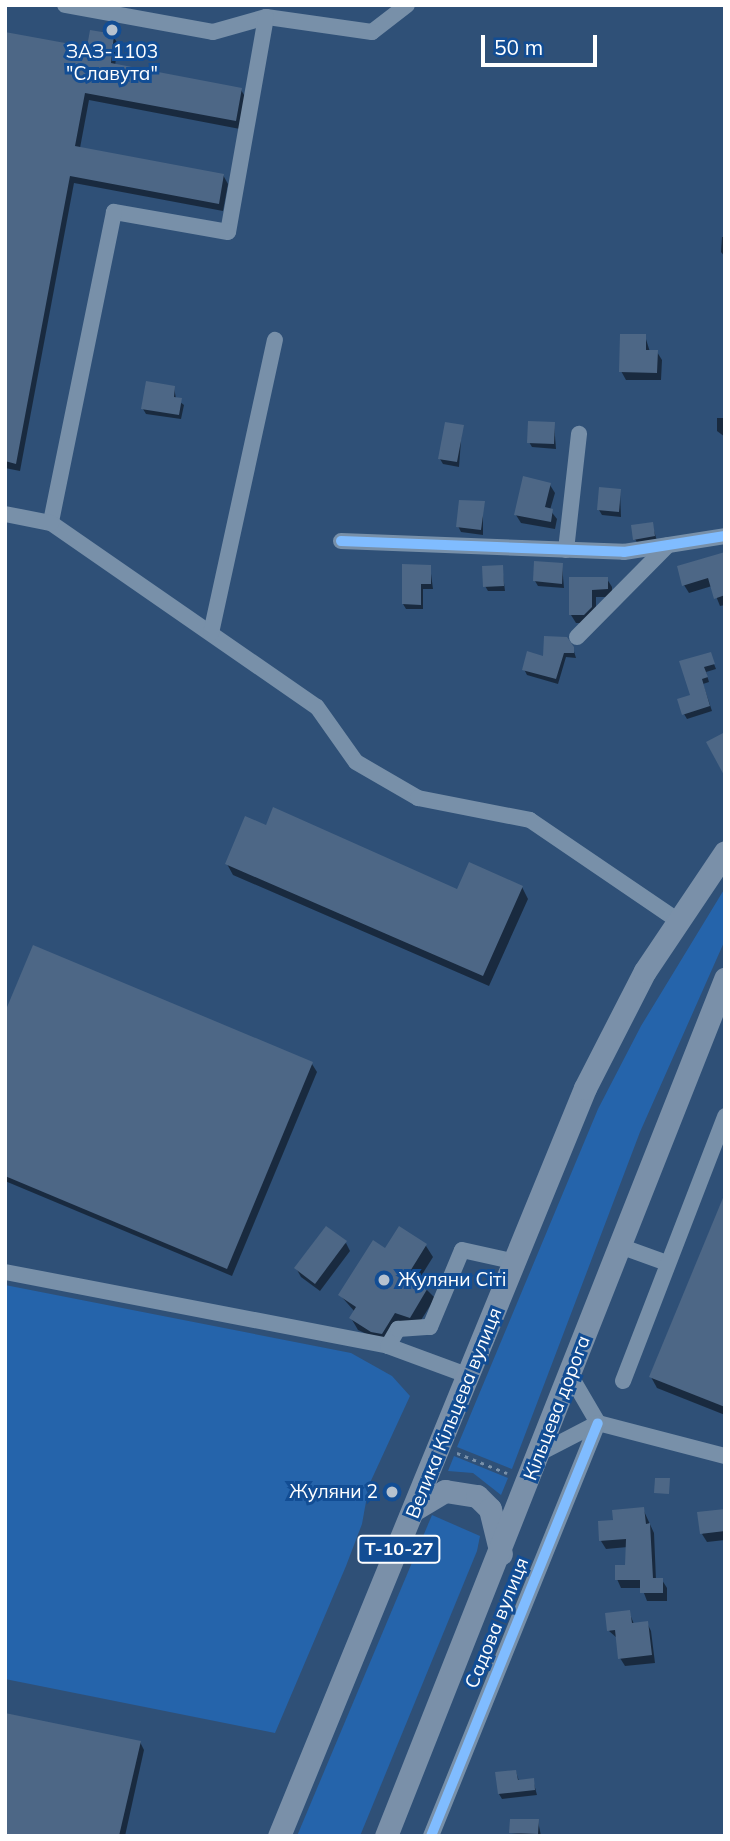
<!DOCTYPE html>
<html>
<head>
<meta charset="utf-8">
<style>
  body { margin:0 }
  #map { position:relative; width:730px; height:1841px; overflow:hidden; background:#2f5077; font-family:Mulish,sans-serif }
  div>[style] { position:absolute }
  .green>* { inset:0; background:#2564ab }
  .shadow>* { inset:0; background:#0007 }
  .building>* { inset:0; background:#4d6786 }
  .path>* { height:2.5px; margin-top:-1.25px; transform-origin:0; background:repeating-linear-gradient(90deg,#7890a9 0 3.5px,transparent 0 8.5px) }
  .minor>* { height:16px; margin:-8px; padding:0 8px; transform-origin:8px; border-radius:8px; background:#7890a9 }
  .highway>* { height:23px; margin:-11.5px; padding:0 11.5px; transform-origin:11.5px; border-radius:11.5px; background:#7a90a9 }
  .cycleway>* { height:10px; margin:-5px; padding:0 5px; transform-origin:5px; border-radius:5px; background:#80bcff }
  .dots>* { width:19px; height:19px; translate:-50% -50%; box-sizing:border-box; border:4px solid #124d94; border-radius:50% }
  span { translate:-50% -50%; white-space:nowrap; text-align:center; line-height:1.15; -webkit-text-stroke:6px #124d94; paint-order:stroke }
  .shield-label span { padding:2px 5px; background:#124d94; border:2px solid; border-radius:5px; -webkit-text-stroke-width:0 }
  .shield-label { font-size:18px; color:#fff; font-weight:700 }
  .poi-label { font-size:19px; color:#fff }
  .left { translate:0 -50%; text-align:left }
  .right { translate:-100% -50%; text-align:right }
  .street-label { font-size:19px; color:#fff }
  .frame { position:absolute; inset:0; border:7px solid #fff; pointer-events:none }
  .scale { position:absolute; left:481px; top:35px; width:116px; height:32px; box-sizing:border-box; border:4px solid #fff; border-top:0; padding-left:9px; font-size:21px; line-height:24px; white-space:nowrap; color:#fff; -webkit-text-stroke:5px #124d94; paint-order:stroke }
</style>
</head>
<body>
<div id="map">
  <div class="green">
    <i style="clip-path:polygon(725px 888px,725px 940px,640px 1132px,512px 1469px,457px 1447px,598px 1109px,641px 1026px)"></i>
    <i style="clip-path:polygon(5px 1285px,351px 1353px,392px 1376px,410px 1396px,369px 1485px,362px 1524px,346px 1566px,275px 1733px,5px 1679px)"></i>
    <i style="clip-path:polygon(454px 1456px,508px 1478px,501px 1495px,473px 1473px,448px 1471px)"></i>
    <i style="clip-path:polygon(432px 1515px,480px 1536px,477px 1551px,360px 1836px,297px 1836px)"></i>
  </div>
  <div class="shadow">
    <i style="clip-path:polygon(5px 34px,88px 49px,113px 36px,118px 44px,115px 66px,241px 90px,246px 98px,240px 129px,89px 100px,80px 148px,223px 175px,228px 184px,223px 211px,74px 183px,20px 471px,5px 468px)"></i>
    <i style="clip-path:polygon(722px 237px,725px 237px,725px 257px,721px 252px)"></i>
    <i style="clip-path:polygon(645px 336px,650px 352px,657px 352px,662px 360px,661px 380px,626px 380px,621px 371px)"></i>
    <i style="clip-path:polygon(174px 387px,176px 399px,184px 405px,181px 419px,146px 414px,143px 409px)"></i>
    <i style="clip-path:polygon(717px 418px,725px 418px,725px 437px,717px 431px)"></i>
    <i style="clip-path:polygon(554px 424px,556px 449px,532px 447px,529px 442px)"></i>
    <i style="clip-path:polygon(462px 427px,459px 467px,443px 464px,440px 459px)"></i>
    <i style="clip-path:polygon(550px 485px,555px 493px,550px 510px,557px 519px,555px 529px,521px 523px,516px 515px)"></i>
    <i style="clip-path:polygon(620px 491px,621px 517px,602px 515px,599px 510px)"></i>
    <i style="clip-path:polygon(483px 503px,483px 535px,461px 532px,458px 526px)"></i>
    <i style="clip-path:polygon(652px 524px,657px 541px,638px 544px,635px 539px)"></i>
    <i style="clip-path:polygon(725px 557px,725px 605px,720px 606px,712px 586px,689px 593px,684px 585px)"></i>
    <i style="clip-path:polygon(562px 565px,564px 588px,538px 586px,535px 581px)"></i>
    <i style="clip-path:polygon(430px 566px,433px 589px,423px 589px,423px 609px,406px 609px,403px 604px)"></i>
    <i style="clip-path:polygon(502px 567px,505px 591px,488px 591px,485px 586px)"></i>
    <i style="clip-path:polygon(571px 579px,607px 579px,612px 587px,612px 597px,596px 597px,596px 616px,588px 623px,576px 623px,571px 615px)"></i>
    <i style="clip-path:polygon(573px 648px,576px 658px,566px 657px,558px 684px,527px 675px,524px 669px)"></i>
    <i style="clip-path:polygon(710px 654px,716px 669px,706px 672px,709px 682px,703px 684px,712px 711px,687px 719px,684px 714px,692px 696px,682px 663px)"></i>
    <i style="clip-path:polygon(227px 864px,458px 892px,522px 887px,528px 899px,489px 986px,233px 875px)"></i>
    <i style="clip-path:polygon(5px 1017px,312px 1064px,317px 1072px,232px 1276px,5px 1181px)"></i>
    <i style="clip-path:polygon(725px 1197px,725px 1415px,657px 1388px,651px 1377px)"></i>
    <i style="clip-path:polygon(399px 1229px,426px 1246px,433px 1257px,418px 1281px,435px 1298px,416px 1328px,389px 1344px,358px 1330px,351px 1318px,355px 1312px,340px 1295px,386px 1251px)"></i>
    <i style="clip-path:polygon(346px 1243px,350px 1251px,320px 1291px,301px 1277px,296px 1268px)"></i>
    <i style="clip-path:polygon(643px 1509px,654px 1533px,656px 1580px,662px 1580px,667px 1588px,667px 1601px,647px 1601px,642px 1588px,621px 1588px,617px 1579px,627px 1566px,628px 1547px,606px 1549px,601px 1541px,615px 1522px)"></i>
    <i style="clip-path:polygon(725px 1511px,725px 1540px,707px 1542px,702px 1534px)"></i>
    <i style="clip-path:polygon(629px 1612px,634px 1624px,647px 1623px,651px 1631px,655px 1663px,625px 1666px,620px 1658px,617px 1638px,609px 1631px)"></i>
    <i style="clip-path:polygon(140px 1742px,144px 1750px,125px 1836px,5px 1836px)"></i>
    <i style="clip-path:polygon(516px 1772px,519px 1781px,533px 1780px,537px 1795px,502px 1799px,499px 1794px)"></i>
    <i style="clip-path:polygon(538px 1821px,541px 1836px,511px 1833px)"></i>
  </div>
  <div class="building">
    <i style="clip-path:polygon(90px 30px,114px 34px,111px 63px,242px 88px,236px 121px,85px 93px,75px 146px,224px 174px,219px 204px,70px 176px,16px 464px,5px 461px,5px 32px,87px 47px)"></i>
    <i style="clip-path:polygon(620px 334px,646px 334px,646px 350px,658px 350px,657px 373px,619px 372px)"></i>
    <i style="clip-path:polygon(146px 381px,175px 386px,174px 397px,182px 398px,179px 415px,141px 409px)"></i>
    <i style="clip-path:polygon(528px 421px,555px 422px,554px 444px,527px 443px)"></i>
    <i style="clip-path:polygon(445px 422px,464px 425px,457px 462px,438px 459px)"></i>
    <i style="clip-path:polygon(523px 476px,551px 483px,545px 507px,553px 509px,551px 522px,514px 515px)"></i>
    <i style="clip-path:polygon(599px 487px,621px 489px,619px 512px,597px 510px)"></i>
    <i style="clip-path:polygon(459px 500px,485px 501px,481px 530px,456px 527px)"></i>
    <i style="clip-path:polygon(653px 522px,655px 536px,633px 540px,631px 525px)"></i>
    <i style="clip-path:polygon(725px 552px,725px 595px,714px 599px,708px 578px,682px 586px,677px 566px)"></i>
    <i style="clip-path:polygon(534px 561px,563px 563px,562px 584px,533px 581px)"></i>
    <i style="clip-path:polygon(402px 564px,431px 565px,431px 584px,421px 584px,421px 605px,402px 604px)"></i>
    <i style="clip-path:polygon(503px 565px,504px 586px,483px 587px,482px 566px)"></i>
    <i style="clip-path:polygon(569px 577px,608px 577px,608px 589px,592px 590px,592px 607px,584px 615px,569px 615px)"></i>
    <i style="clip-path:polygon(544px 636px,567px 637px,574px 647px,574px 653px,564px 653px,556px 679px,522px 670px,527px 651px,543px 656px)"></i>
    <i style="clip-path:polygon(711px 652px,715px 664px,704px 667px,708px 677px,702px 679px,710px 706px,682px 715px,677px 699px,690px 695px,679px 661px)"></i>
    <i style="clip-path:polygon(725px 732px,725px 777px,706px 742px)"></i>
    <i style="clip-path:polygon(273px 807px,457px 889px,469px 862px,523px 886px,483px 976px,225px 864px,245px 816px,266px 825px)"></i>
    <i style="clip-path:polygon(33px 945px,313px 1062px,227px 1269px,5px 1176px,5px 1012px)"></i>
    <i style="clip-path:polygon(725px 1193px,725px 1407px,649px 1377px)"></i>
    <i style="clip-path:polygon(326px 1226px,347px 1241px,315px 1284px,294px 1268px)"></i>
    <i style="clip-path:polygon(399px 1226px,427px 1244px,409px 1273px,429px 1286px,410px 1318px,395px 1313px,382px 1334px,371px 1332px,349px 1318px,356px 1307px,338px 1295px,373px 1240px,385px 1248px)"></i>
    <i style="clip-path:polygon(655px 1478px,670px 1478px,669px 1494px,654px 1493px)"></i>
    <i style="clip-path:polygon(644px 1507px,646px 1524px,650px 1523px,653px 1578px,663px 1578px,663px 1593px,640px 1593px,640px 1580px,615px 1580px,615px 1565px,625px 1565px,626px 1539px,599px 1541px,598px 1521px,613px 1520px,612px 1510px)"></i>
    <i style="clip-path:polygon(725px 1509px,725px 1531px,700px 1534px,697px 1512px)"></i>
    <i style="clip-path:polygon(630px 1610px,632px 1623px,648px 1621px,652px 1655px,618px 1659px,615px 1630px,607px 1631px,605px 1613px)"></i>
    <i style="clip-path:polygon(5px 1713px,141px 1741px,119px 1836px,5px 1836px)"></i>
    <i style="clip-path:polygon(516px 1770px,518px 1780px,534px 1778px,535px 1790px,498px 1794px,495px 1772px)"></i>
    <i style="clip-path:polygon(510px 1819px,539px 1819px,538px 1834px,509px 1833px)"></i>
  </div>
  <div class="path">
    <i style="left:457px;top:1453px;width:54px;rotate:21.8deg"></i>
  </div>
  <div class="minor">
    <i style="left:65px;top:5px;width:150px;rotate:10.3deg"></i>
    <i style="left:213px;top:32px;width:55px;rotate:-15.8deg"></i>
    <i style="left:407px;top:5px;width:44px;rotate:142.4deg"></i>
    <i style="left:372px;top:32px;width:107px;rotate:-171.9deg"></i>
    <i style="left:266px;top:17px;width:218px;rotate:100deg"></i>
    <i style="left:228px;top:232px;width:116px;rotate:-170deg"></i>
    <i style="left:114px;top:212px;width:317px;rotate:101.5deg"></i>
    <i style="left:51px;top:523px;width:323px;rotate:34.7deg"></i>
    <i style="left:317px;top:707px;width:67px;rotate:54.7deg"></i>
    <i style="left:356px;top:762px;width:72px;rotate:30.1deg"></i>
    <i style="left:418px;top:798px;width:114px;rotate:11.1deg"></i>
    <i style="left:530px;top:820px;width:178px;rotate:34.2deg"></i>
    <i style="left:5px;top:514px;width:47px;rotate:11.1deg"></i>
    <i style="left:341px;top:541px;width:283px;rotate:2.2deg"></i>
    <i style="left:624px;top:552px;width:102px;rotate:-9deg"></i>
    <i style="left:566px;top:550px;width:117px;rotate:-83.6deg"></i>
    <i style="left:211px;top:633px;width:300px;rotate:-77.7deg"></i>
    <i style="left:577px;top:637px;width:129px;rotate:-45.3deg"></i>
    <i style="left:617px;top:1245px;width:53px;rotate:19.8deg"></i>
    <i style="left:5px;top:1272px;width:390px;rotate:10.9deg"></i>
    <i style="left:388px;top:1346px;width:86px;rotate:20.3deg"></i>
    <i style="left:388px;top:1346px;width:20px;rotate:-60deg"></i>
    <i style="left:398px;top:1329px;width:32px;rotate:-4deg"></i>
    <i style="left:430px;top:1327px;width:83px;rotate:-67.4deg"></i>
    <i style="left:462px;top:1250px;width:55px;rotate:12.5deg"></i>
    <i style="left:570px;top:1375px;width:56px;rotate:59.7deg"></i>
    <i style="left:623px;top:1381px;width:284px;rotate:-68.9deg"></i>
    <i style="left:540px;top:1453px;width:65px;rotate:-27.3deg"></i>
    <i style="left:598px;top:1423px;width:131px;rotate:14.6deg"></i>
    <i style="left:431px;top:1836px;width:445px;rotate:-68deg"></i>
  </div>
  <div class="highway">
    <i style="left:415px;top:1509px;width:35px;rotate:-31deg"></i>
    <i style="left:445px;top:1491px;width:32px;rotate:9deg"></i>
    <i style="left:477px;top:1496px;width:18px;rotate:45deg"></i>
    <i style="left:490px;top:1509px;width:46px;rotate:76.3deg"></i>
    <i style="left:279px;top:1836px;width:808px;rotate:-67.75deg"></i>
    <i style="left:585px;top:1088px;width:131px;rotate:-62.9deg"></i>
    <i style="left:645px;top:971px;width:143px;rotate:-56.1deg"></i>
    <i style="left:386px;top:1836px;width:922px;rotate:-68.42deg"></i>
  </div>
  <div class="cycleway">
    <i style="left:341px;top:541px;width:283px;rotate:2.2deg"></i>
    <i style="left:624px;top:552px;width:102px;rotate:-9deg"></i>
    <i style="left:431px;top:1836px;width:445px;rotate:-68deg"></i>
  </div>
  <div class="dots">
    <i style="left:112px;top:30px;background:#b6c2cf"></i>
    <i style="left:384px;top:1280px;background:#b6c2cf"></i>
    <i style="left:392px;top:1492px;background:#b6c2cf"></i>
  </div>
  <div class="shield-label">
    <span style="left:399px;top:1549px">Т-10-27</span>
  </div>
  <div class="poi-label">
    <span style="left:112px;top:63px">ЗАЗ-1103<br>"Славута"</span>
    <span class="left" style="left:398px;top:1280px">Жуляни Сіті</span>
    <span class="right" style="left:378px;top:1492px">Жуляни 2</span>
  </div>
  <div class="street-label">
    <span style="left:557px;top:1408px;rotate:-69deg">Кільцева дорога</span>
    <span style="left:454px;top:1413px;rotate:-68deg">Велика Кільцева вулиця</span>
    <span style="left:497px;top:1623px;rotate:-68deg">Садова вулиця</span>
  </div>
  <div class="frame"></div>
  <div class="scale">50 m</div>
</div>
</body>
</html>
